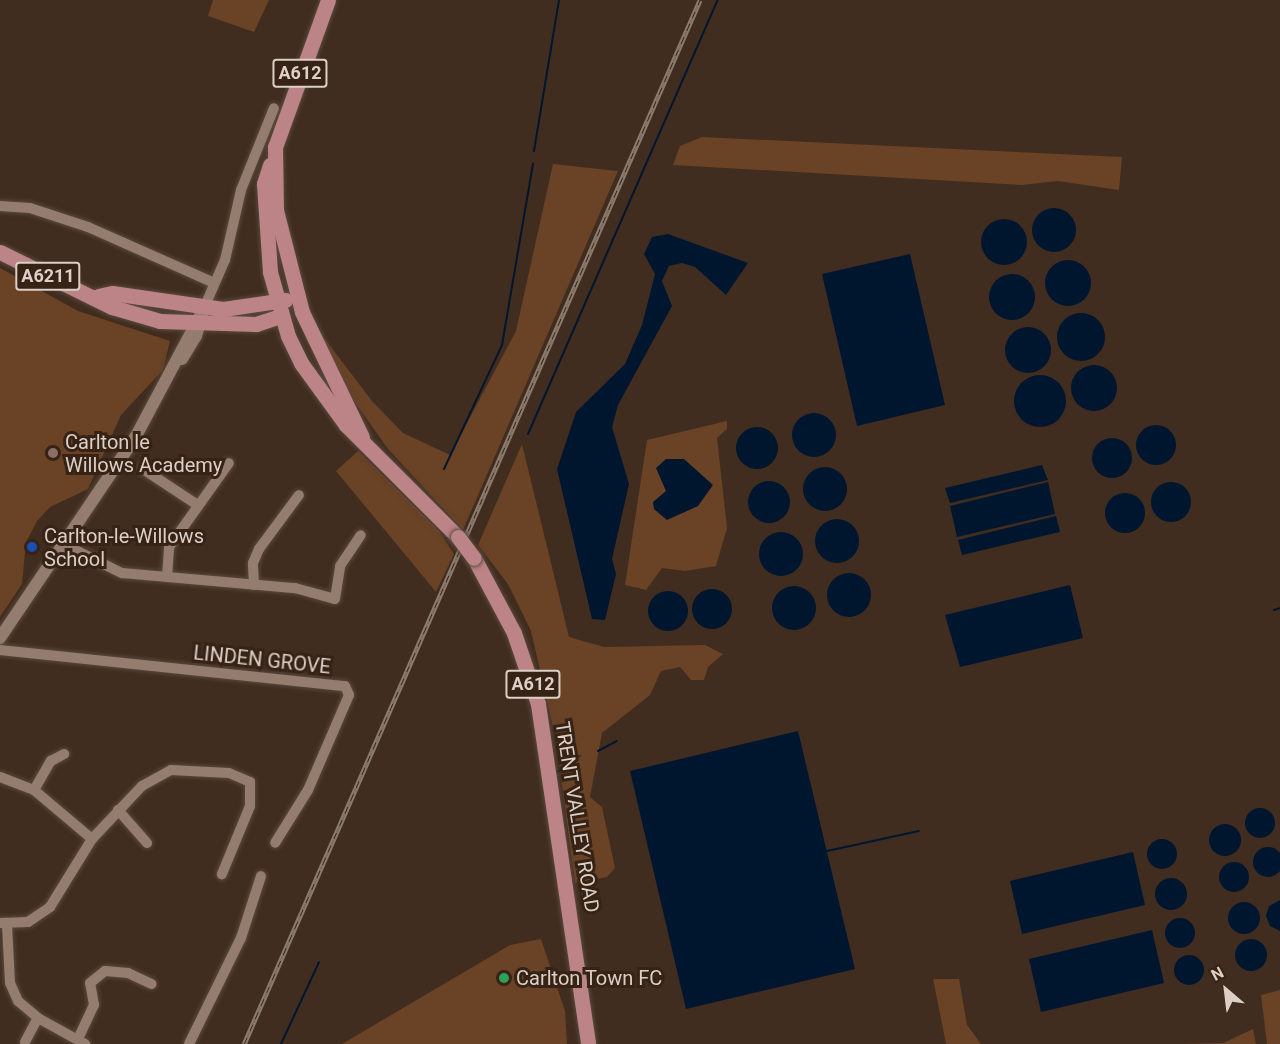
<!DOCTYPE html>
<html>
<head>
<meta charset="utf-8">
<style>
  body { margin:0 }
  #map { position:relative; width:1280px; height:1044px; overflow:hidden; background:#402d1f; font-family:Roboto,sans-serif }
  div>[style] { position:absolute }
  .green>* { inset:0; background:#6a4225 }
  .water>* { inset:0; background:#00162f }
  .round { border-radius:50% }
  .stream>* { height:2px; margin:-1px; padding:0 1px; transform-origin:1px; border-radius:1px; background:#00162f }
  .roads { filter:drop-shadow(0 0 2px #59493d) drop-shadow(0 0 2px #59493d) }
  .minor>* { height:10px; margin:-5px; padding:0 5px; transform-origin:5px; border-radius:5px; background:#947d6e }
  .tertiary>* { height:12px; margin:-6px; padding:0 6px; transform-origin:6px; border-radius:6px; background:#947d6e }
  .primary>* { height:15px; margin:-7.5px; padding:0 7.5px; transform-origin:7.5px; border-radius:7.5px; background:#bd8488 }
  .rail>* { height:4.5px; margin-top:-2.25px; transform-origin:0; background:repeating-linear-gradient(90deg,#362316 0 7px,#8c7c70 0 14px); box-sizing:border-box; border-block:2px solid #8c7c70 }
  .bridges { filter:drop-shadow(0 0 2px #59493d) drop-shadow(0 0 2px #59493d) }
  .primary-bridge>* { height:15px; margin:-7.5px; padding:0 7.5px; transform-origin:7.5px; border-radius:7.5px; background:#bd8488 }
  .dots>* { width:16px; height:16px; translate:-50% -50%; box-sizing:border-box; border:3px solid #362316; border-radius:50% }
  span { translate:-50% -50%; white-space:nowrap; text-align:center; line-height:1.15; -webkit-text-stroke:6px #362316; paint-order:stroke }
  .shield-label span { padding:2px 4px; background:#362316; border:2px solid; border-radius:4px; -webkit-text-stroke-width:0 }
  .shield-label { font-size:18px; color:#dccfc6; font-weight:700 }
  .poi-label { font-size:20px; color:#dccfc6 }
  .left { translate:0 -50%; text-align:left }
  .street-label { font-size:20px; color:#dccfc6 }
  .north { position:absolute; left:1196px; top:960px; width:60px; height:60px; -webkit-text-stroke:4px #362316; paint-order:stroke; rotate:332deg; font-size:16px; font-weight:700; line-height:24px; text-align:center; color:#dccfc6 }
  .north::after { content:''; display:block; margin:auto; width:21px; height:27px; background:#dccfc6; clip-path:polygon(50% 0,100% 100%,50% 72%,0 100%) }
</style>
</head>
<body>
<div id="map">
  <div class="green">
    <i style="clip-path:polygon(213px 0,269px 0,254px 32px,208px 16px)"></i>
    <i style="clip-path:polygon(702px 137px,1122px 157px,1119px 190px,1058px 181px,1022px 185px,673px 165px,680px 146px)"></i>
    <i style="clip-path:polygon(553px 164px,618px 171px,463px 530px,388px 449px,349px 394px,321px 334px,372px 401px,403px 433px,450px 455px,516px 331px)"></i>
    <i style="clip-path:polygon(0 268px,78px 311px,170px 341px,163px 370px,121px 415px,88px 489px,50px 507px,37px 521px,26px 542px,22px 584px,0 617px)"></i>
    <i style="clip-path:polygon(727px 421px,727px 429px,717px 438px,727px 528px,716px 566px,685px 571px,662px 568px,646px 590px,625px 585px,647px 440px)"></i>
    <i style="clip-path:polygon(522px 444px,569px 637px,604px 647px,705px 645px,723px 654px,708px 667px,704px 680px,691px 680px,680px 667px,661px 671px,650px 695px,602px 733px,590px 797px,602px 807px,615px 868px,607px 877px,575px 883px,556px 740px,531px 631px,508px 584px,478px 545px)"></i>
    <i style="clip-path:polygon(358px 451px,438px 529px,454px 554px,436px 592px,336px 471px)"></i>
    <i style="clip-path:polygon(541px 939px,565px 1011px,567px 1044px,342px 1044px,510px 945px)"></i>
    <i style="clip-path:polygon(933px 979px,959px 979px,967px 1025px,981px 1044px,946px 1044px)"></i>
    <i style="clip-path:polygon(1280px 990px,1280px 1044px,1267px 1044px,1261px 995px)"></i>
    <i style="clip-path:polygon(1253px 1029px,1256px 1044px,1183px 1044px,1223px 1043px)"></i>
  </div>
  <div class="water">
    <i class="round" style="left:1032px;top:208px;width:44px;height:44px"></i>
    <i class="round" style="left:981px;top:219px;width:46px;height:46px"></i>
    <i style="clip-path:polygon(668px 234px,748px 263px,726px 295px,695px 267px,682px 263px,669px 266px,662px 281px,672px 306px,618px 405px,612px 427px,629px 484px,612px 559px,616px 574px,605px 620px,592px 619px,557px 469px,576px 412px,625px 364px,642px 325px,655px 274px,644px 254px,652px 237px)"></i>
    <i style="clip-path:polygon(910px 254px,945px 405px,857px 426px,822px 274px)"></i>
    <i class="round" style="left:1045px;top:260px;width:46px;height:46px"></i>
    <i class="round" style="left:989px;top:274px;width:46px;height:46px"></i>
    <i class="round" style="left:1057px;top:313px;width:48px;height:48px"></i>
    <i class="round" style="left:1005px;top:327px;width:46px;height:46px"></i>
    <i class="round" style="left:1071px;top:365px;width:46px;height:46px"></i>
    <i class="round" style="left:1014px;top:375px;width:52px;height:52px"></i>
    <i class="round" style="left:792px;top:413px;width:44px;height:44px"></i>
    <i class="round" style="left:1136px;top:425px;width:40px;height:40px"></i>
    <i class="round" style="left:736px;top:427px;width:42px;height:42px"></i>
    <i class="round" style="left:1092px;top:438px;width:40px;height:40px"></i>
    <i style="clip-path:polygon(666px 459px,684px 459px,713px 485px,698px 506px,667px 520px,654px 509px,653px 502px,666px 491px,656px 468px)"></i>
    <i style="clip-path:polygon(1042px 465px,1048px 480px,950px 503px,945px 488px)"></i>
    <i class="round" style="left:803px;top:467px;width:44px;height:44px"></i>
    <i class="round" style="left:748px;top:481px;width:42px;height:42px"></i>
    <i class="round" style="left:1151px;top:482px;width:40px;height:40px"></i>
    <i style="clip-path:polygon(1048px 482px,1055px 514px,957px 537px,950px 506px)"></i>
    <i class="round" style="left:1105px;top:493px;width:40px;height:40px"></i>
    <i style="clip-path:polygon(1056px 516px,1060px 532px,962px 555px,958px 540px)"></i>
    <i class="round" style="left:815px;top:519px;width:44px;height:44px"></i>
    <i class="round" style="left:759px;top:532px;width:44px;height:44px"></i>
    <i class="round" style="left:827px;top:573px;width:44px;height:44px"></i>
    <i style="clip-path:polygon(1070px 585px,1083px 638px,960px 667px,945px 615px)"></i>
    <i class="round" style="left:772px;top:586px;width:44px;height:44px"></i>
    <i class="round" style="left:692px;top:589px;width:40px;height:40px"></i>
    <i class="round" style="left:648px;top:591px;width:40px;height:40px"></i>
    <i style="clip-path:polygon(798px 731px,855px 969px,686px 1009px,630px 771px)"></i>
    <i class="round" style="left:1245px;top:808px;width:30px;height:30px"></i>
    <i class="round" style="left:1209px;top:824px;width:32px;height:32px"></i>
    <i class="round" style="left:1147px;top:839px;width:30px;height:30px"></i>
    <i class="round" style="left:1253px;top:847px;width:30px;height:30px"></i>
    <i style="clip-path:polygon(1133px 852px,1145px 905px,1022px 934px,1010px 881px)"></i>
    <i class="round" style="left:1219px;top:862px;width:30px;height:30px"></i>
    <i class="round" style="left:1155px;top:878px;width:32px;height:32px"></i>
    <i style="clip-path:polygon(1280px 900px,1280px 931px,1270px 926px,1266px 916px,1269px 906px)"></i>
    <i class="round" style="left:1228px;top:902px;width:32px;height:32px"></i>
    <i class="round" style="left:1165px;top:918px;width:30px;height:30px"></i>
    <i style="clip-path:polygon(1152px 930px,1164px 983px,1041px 1012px,1029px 959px)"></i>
    <i class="round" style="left:1235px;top:939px;width:32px;height:32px"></i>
    <i class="round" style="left:1174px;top:955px;width:30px;height:30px"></i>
  </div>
  <div class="stream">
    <i style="left:534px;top:151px;width:153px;rotate:-80.6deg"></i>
    <i style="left:528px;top:434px;width:474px;rotate:-66.4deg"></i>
    <i style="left:444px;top:469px;width:137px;rotate:-64.9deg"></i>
    <i style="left:502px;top:345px;width:184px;rotate:-80.3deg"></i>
    <i style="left:1274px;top:610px;width:6px;rotate:-18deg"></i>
    <i style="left:598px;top:751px;width:21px;rotate:-28deg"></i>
    <i style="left:827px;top:851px;width:94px;rotate:-12.3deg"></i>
    <i style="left:281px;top:1044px;width:90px;rotate:-65.1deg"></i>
  </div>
  <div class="roads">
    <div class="minor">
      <i style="left:0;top:206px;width:30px;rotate:4deg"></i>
      <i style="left:30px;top:208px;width:61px;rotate:18.1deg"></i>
      <i style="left:88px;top:227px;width:136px;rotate:23.9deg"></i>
      <i style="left:204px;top:308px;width:52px;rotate:-66.4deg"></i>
      <i style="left:225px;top:260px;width:72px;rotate:-77.1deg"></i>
      <i style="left:241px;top:190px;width:88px;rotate:-68.1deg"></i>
      <i style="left:143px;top:469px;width:64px;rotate:33.4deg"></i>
      <i style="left:63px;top:544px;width:66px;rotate:26.2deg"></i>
      <i style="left:122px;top:573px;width:174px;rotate:5deg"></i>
      <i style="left:295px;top:588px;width:41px;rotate:15.4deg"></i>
      <i style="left:335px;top:599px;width:33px;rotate:-81deg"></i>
      <i style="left:340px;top:566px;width:37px;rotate:-56deg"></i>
      <i style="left:167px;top:577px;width:30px;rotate:-86deg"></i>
      <i style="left:169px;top:547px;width:103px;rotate:-54.5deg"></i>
      <i style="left:254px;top:585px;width:22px;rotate:-93deg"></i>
      <i style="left:253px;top:563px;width:15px;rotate:-67deg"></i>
      <i style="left:259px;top:549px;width:67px;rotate:-53.5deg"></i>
      <i style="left:0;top:650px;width:347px;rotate:6deg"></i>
      <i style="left:345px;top:686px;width:10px;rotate:66deg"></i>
      <i style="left:349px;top:695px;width:103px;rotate:113.3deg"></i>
      <i style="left:308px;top:790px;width:62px;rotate:121.9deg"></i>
      <i style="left:0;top:777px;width:36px;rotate:21deg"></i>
      <i style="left:34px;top:790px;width:76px;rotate:40.2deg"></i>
      <i style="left:34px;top:790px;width:34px;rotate:-60deg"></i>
      <i style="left:51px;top:761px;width:15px;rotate:-28deg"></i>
      <i style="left:118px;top:810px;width:44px;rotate:48.7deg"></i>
      <i style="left:0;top:923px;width:28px;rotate:-2deg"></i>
      <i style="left:28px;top:922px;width:27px;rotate:-34deg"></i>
      <i style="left:50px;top:907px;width:80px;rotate:-58.3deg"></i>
      <i style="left:92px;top:839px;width:73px;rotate:-46.7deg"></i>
      <i style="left:142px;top:786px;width:33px;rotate:-29deg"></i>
      <i style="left:171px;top:770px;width:58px;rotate:3deg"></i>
      <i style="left:229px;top:773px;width:23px;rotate:23deg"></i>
      <i style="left:250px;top:782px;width:24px;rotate:90deg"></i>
      <i style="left:250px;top:806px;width:74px;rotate:112.4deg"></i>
      <i style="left:7px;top:925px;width:58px;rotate:87deg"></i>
      <i style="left:10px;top:983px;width:20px;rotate:66deg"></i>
      <i style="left:18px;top:1001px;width:26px;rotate:40deg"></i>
      <i style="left:38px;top:1018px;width:54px;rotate:29deg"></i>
      <i style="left:78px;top:1039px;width:38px;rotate:-65deg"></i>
      <i style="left:94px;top:1005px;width:22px;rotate:-100deg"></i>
      <i style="left:90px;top:983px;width:19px;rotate:-39deg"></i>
      <i style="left:105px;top:971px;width:23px;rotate:5deg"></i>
      <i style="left:128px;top:973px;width:26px;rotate:25deg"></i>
      <i style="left:25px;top:1042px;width:27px;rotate:-62deg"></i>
      <i style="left:189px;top:1044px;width:118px;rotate:-63.9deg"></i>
      <i style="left:241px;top:938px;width:65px;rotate:-72.1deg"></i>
    </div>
    <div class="tertiary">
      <i style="left:182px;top:359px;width:27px;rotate:-59deg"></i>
      <i style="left:196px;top:336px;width:22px;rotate:-74deg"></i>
      <i style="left:0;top:638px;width:241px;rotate:-56deg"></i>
      <i style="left:135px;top:438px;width:147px;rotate:-62deg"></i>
    </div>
    <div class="primary">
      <i style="left:328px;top:0;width:156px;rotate:109.8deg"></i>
      <i style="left:275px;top:147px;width:63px;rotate:89.1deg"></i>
      <i style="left:276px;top:210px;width:105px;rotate:75.7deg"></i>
      <i style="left:302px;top:312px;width:139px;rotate:64.4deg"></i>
      <i style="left:270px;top:165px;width:20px;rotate:108deg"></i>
      <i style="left:264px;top:184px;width:88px;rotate:86.1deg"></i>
      <i style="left:270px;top:272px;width:66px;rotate:74.3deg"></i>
      <i style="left:288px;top:336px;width:30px;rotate:64deg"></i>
      <i style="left:301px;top:363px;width:77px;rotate:54deg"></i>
      <i style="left:346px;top:425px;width:158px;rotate:45deg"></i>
      <i style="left:0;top:252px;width:125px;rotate:26.2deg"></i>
      <i style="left:112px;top:307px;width:50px;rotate:16.3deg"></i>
      <i style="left:160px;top:321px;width:96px;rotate:1.8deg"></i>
      <i style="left:256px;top:324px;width:26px;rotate:-18deg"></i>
      <i style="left:98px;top:296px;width:14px;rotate:-12deg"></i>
      <i style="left:112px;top:293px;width:112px;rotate:8.2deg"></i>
      <i style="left:223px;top:309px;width:63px;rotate:-8.3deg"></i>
      <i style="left:474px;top:558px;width:85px;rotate:61.9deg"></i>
      <i style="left:514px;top:633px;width:75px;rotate:71.3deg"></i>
      <i style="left:538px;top:704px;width:344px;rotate:81.6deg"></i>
    </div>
  </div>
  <div class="rail">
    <i style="left:244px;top:1044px;width:1139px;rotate:-66.41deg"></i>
  </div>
  <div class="bridges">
    <div class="primary-bridge">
      <i style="left:458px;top:537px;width:26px;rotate:53deg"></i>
    </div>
  </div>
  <div class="dots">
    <i style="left:53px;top:453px;background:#8d6e63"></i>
    <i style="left:32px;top:547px;background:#1a4fb4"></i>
    <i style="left:504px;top:978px;background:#2e9e5b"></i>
  </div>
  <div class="shield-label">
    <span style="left:300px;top:73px">A612</span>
    <span style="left:48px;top:276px">A6211</span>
    <span style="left:533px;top:684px">A612</span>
  </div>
  <div class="poi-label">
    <span class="left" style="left:65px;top:454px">Carlton le<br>Willows Academy</span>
    <span class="left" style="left:44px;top:548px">Carlton-le-Willows<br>School</span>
    <span class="left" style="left:516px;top:978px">Carlton Town FC</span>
  </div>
  <div class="street-label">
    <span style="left:262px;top:660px;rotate:6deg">LINDEN GROVE</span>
    <span style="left:577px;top:817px;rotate:81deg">TRENT VALLEY ROAD</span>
  </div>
  <div class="north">N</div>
</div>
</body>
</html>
